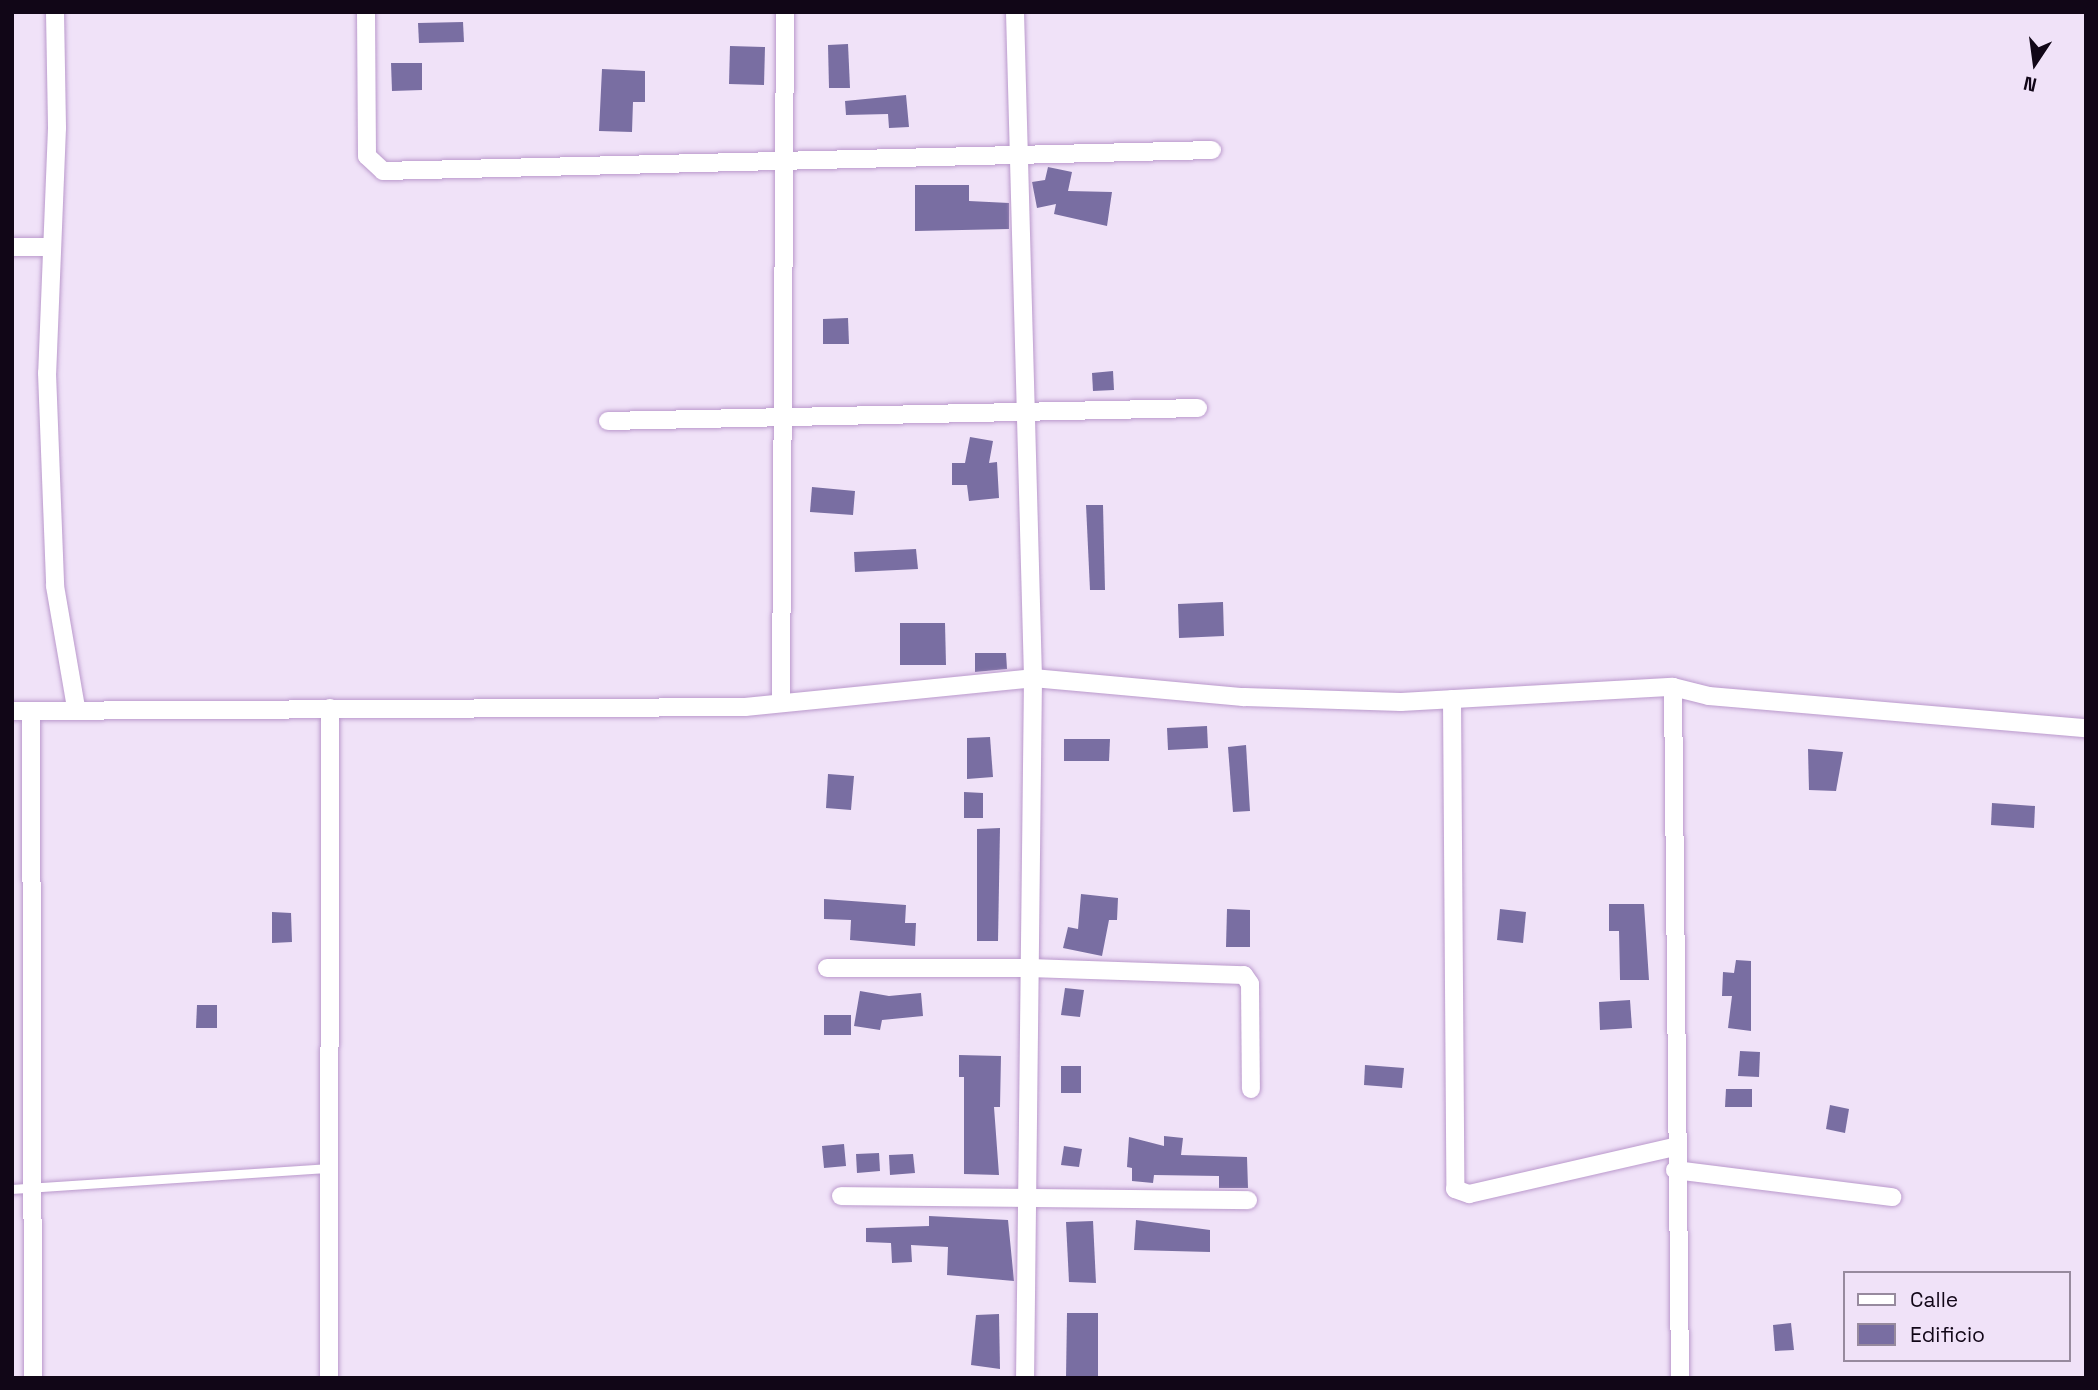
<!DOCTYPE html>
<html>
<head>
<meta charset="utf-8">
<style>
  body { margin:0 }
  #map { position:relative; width:2098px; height:1390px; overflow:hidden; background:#f0e2f8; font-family:"Space Grotesk",sans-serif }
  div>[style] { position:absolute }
  .building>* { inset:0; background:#796ea2 }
  .roads { filter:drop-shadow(0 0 2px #ba99cc) drop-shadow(0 0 2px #ba99cc) }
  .service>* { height:9px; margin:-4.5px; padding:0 4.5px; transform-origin:4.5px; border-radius:4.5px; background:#fff }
  .minor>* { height:18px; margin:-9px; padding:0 9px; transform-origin:9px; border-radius:9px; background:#fff }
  span { translate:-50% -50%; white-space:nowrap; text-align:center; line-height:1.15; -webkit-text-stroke:7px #f0e2f8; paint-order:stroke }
  .frame { position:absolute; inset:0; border:14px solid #110617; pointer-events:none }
  .legend { position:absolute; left:1843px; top:1271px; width:228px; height:91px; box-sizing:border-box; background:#f0e2f8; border:2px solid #978a9e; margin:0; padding:9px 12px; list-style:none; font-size:21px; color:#110617 }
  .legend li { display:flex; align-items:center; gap:14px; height:35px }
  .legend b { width:35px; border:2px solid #978a9e }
  .north { position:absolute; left:2000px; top:28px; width:70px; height:70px; -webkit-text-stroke:5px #f0e2f8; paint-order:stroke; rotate:193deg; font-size:19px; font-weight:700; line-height:28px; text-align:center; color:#110617 }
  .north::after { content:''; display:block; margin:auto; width:24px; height:32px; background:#110617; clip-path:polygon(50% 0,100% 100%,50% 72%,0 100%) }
</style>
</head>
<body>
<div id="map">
  <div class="building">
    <i style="clip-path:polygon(463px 22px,464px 42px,419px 43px,418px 23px)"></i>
    <i style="clip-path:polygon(848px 44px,850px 88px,829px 88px,828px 45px)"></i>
    <i style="clip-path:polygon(730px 46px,765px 47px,764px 85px,729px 84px)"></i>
    <i style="clip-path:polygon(391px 63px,422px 63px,422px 90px,392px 91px)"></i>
    <i style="clip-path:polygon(602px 69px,645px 71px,645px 102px,633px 102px,632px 132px,599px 131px)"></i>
    <i style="clip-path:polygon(906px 95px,909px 127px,889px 128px,888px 114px,846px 115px,845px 101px)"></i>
    <i style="clip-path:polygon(1048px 167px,1072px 172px,1068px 191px,1112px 192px,1107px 226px,1054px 214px,1056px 204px,1037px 208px,1032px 182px,1045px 180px)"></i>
    <i style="clip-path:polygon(915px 185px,969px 185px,969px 201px,1009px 203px,1009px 229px,915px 231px)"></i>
    <i style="clip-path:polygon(848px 318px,849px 344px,823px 344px,823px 319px)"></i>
    <i style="clip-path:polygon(1113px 371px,1114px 390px,1093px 391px,1092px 373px)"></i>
    <i style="clip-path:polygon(970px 437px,993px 441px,989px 463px,997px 462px,999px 498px,969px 501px,967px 485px,952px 485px,952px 463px,965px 463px)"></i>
    <i style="clip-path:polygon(812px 487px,855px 491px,853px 515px,810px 512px)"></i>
    <i style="clip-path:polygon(1086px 505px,1103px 505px,1105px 590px,1090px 590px)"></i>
    <i style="clip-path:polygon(916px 549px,918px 569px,855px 572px,854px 552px)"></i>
    <i style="clip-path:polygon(1223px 602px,1224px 636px,1179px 638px,1178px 604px)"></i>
    <i style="clip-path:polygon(900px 623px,945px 623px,946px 665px,900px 665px)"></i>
    <i style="clip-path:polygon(975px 653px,1006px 653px,1007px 669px,975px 672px)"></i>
    <i style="clip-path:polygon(1207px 726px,1208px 748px,1168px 750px,1167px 728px)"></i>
    <i style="clip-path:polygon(990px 737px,993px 777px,967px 779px,967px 738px)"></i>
    <i style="clip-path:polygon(1064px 739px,1110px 739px,1109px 761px,1064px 761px)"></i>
    <i style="clip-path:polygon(1246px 745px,1250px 811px,1233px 812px,1228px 747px)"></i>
    <i style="clip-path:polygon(1808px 749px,1843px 752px,1836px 791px,1809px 790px)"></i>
    <i style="clip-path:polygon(828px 774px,854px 776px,851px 810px,826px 808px)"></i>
    <i style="clip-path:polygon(964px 792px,983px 793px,983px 818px,964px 818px)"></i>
    <i style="clip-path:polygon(1992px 803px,2035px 806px,2034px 828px,1991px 825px)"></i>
    <i style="clip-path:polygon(1000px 828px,998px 941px,977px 941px,977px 829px)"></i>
    <i style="clip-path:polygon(1081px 894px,1118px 898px,1117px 920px,1109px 920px,1102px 956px,1063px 948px,1068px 927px,1078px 929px)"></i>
    <i style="clip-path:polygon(824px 899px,906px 905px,905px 923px,916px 923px,915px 946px,850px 940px,851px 920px,824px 919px)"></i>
    <i style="clip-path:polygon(1609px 904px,1644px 904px,1649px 980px,1620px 980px,1619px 931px,1609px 931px)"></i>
    <i style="clip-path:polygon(1227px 909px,1250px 910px,1250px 947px,1226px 947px)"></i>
    <i style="clip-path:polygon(1500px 909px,1526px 912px,1523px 943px,1497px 940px)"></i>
    <i style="clip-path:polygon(272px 912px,291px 913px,292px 942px,272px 943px)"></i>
    <i style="clip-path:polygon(1736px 960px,1751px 961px,1751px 1031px,1728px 1028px,1732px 996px,1722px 996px,1723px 972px,1734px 973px)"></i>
    <i style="clip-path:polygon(1065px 988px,1084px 990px,1080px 1017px,1061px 1015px)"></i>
    <i style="clip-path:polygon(860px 991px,889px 996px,921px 993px,923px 1016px,882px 1020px,880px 1030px,854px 1026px)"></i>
    <i style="clip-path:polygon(1630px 1000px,1632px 1028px,1600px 1030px,1599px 1002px)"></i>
    <i style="clip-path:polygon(197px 1005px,217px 1005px,217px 1028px,196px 1028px)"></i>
    <i style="clip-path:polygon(824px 1015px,851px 1015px,851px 1035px,824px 1035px)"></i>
    <i style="clip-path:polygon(1740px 1051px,1760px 1052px,1759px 1077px,1738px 1076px)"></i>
    <i style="clip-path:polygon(959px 1055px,1001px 1056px,1000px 1107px,994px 1107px,999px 1175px,964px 1174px,964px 1077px,959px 1077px)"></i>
    <i style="clip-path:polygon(1365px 1065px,1404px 1068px,1402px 1088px,1364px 1085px)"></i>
    <i style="clip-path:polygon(1061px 1066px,1081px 1066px,1081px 1093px,1061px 1093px)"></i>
    <i style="clip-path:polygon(1726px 1089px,1752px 1089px,1752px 1107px,1725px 1107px)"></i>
    <i style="clip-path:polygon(1830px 1105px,1849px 1109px,1845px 1133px,1826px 1129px)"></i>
    <i style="clip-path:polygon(1164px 1136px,1183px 1138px,1181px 1155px,1247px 1157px,1248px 1188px,1219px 1188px,1219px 1176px,1154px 1175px,1153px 1183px,1132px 1181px,1132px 1168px,1127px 1167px,1129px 1137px,1164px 1146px)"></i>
    <i style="clip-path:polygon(844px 1144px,846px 1166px,824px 1168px,822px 1146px)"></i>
    <i style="clip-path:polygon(1064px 1146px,1082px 1149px,1079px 1167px,1061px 1165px)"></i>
    <i style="clip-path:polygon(879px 1153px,880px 1171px,857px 1173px,856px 1154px)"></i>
    <i style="clip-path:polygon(913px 1154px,915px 1173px,890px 1175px,889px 1155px)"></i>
    <i style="clip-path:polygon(929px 1216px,1008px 1220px,1014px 1281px,947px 1275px,948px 1247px,911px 1245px,912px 1262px,892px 1263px,891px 1243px,866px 1242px,866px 1228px,929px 1226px)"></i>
    <i style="clip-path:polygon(1136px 1220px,1210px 1230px,1210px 1252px,1134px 1250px)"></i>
    <i style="clip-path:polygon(1093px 1221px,1096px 1283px,1069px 1282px,1066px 1222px)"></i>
    <i style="clip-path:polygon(1067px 1313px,1098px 1313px,1098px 1378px,1066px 1378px)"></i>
    <i style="clip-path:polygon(999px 1314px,1000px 1369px,971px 1365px,976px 1315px)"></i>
    <i style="clip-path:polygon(1791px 1323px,1794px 1350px,1775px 1351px,1773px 1325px)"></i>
  </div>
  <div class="roads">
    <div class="service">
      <i style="left:12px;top:1189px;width:318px;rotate:-3.8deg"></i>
    </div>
    <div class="minor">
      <i style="left:55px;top:12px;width:116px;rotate:89deg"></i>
      <i style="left:57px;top:128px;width:245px;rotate:92.3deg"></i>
      <i style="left:47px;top:373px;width:213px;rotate:87.8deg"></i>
      <i style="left:55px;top:586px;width:124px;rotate:80.2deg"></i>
      <i style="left:366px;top:12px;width:144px;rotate:89.6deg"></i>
      <i style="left:367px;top:156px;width:22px;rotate:43deg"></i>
      <i style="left:383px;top:171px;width:829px;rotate:-1.45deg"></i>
      <i style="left:1015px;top:12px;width:666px;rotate:88.45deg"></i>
      <i style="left:1033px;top:678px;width:700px;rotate:90.65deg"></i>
      <i style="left:12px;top:247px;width:40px"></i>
      <i style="left:608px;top:421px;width:590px;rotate:-1.26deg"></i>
      <i style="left:1673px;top:687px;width:691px;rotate:89.42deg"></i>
      <i style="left:1452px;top:699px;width:490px;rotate:89.6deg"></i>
      <i style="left:1455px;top:1189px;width:15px;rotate:20deg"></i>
      <i style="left:1469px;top:1194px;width:211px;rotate:-12.9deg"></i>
      <i style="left:781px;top:703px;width:691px;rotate:-89.67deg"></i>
      <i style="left:12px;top:711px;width:733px;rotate:-0.31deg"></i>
      <i style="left:745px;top:707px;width:289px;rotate:-5.7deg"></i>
      <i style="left:1033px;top:678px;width:211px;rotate:5.2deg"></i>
      <i style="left:1243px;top:697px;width:158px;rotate:1.8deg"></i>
      <i style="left:1401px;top:702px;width:272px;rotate:-3.2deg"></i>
      <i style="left:1673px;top:687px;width:37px;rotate:14deg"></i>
      <i style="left:1709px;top:696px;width:378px;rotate:4.9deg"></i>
      <i style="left:31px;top:711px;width:667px;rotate:89.83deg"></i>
      <i style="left:827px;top:968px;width:202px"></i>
      <i style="left:1029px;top:968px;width:215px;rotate:1.9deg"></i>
      <i style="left:1244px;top:975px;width:11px;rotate:56deg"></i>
      <i style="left:1250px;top:984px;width:105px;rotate:89.5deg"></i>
      <i style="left:1675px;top:1170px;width:219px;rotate:7.1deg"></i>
      <i style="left:841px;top:1196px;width:407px;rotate:0.6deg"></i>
      <i style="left:329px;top:1378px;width:670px;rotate:-89.91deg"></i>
    </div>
  </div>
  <div class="frame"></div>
  <ul class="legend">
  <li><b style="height:9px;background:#fff"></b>Calle</li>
  <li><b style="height:19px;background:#796ea2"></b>Edificio</li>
  </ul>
  <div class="north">N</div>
</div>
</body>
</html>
